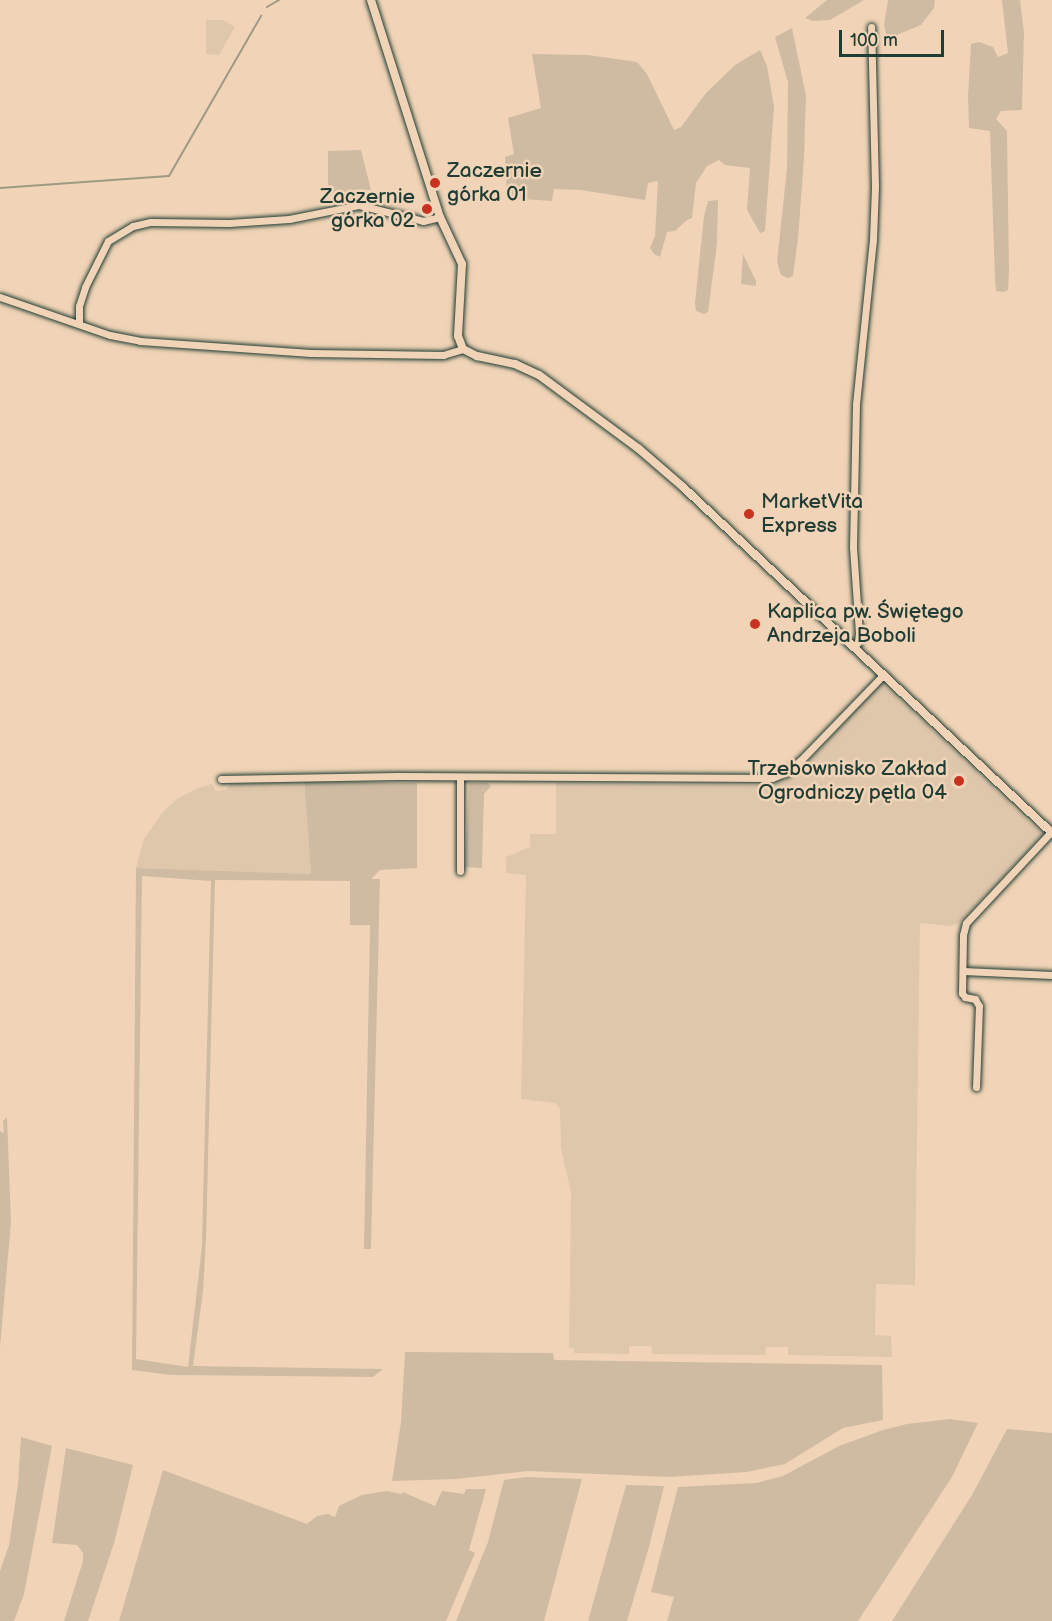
<!DOCTYPE html>
<html>
<head>
<meta charset="utf-8">
<style>
  body { margin:0 }
  #map { position:relative; width:1052px; height:1621px; overflow:hidden; background:#f1d4b7; font-family:"Balsamiq Sans",sans-serif }
  div>[style] { position:absolute }
  .built>* { inset:0; background:#dfc7ac }
  .green>* { inset:0; background:#cfbba2 }
  .stream>* { height:2px; margin:-1px; padding:0 1px; transform-origin:1px; border-radius:1px; background:#9e9983 }
  .roads { filter:drop-shadow(0 0 2px #1f3d34) drop-shadow(0 0 2px #1f3d34) }
  .minor>* { height:7px; margin:-3.5px; padding:0 3.5px; transform-origin:3.5px; border-radius:3.5px; background:#f1d4b7 }
  .tertiary>* { height:8px; margin:-4px; padding:0 4px; transform-origin:4px; border-radius:4px; background:#f1d4b7 }
  .dots>* { width:16px; height:16px; translate:-50% -50%; box-sizing:border-box; border:3px solid #f1d4b7; border-radius:50% }
  span { translate:-50% -50%; white-space:nowrap; text-align:center; line-height:1.15; -webkit-text-stroke:5px #f1d4b7; paint-order:stroke }
  .poi-label { font-size:21px; color:#1f3d34 }
  .left { translate:0 -50%; text-align:left }
  .right { translate:-100% -50%; text-align:right }
  .scale { position:absolute; left:839px; top:30px; width:105px; height:27px; box-sizing:border-box; border:3px solid #1f3d34; border-top:0; padding-left:8px; font-size:18px; line-height:21px; white-space:nowrap; color:#1f3d34; -webkit-text-stroke:4px #f1d4b7; paint-order:stroke }
</style>
</head>
<body>
<div id="map">
  <div class="built">
    <i style="clip-path:polygon(206px 20px,223px 20px,235px 27px,219px 55px,206px 54px)"></i>
    <i style="clip-path:polygon(882px 683px,1043px 835px,959px 923px,951px 926px,920px 923px,915px 1285px,876px 1284px,875px 1335px,891px 1336px,892px 1357px,788px 1355px,788px 1347px,766px 1347px,765px 1355px,652px 1354px,651px 1346px,629px 1346px,629px 1354px,574px 1353px,574px 1348px,569px 1348px,571px 1193px,561px 1148px,560px 1109px,555px 1103px,521px 1099px,526px 875px,506px 873px,506px 857px,530px 847px,530px 834px,556px 834px,556px 783px,754px 785px,786px 779px,800px 769px)"></i>
    <i style="clip-path:polygon(233px 781px,304px 781px,311px 874px,136px 868px,144px 839px,162px 813px,177px 799px,198px 788px,212px 784px,216px 791px,226px 790px)"></i>
  </div>
  <div class="green">
    <i style="clip-path:polygon(827px 0,864px 0,830px 20px,813px 21px,805px 18px)"></i>
    <i style="clip-path:polygon(888px 0,935px 0,934px 8px,921px 25px,887px 39px,884px 25px)"></i>
    <i style="clip-path:polygon(1002px 0,1020px 0,1024px 33px,1022px 110px,1001px 111px,996px 119px,1007px 131px,1009px 272px,1008px 290px,1004px 292px,996px 291px,995px 280px,990px 131px,969px 128px,968px 96px,971px 44px,979px 42px,993px 47px,998px 57px,1008px 53px)"></i>
    <i style="clip-path:polygon(792px 28px,806px 96px,804px 158px,798px 239px,793px 276px,788px 278px,781px 275px,777px 262px,787px 168px,788px 82px,775px 37px)"></i>
    <i style="clip-path:polygon(760px 50px,767px 66px,774px 106px,765px 231px,760px 233px,747px 210px,750px 168px,725px 165px,719px 160px,707px 166px,696px 183px,692px 218px,687px 220px,675px 231px,667px 232px,660px 257px,654px 254px,650px 248px,655px 236px,658px 181px,648px 183px,645px 200px,580px 190px,554px 189px,552px 201px,507px 198px,505px 157px,514px 154px,508px 118px,541px 108px,532px 54px,588px 55px,637px 62px,647px 74px,674px 130px,681px 127px,706px 93px,735px 65px)"></i>
    <i style="clip-path:polygon(361px 150px,371px 190px,355px 190px,352px 194px,328px 194px,328px 151px)"></i>
    <i style="clip-path:polygon(718px 200px,717px 244px,708px 312px,704px 314px,696px 311px,695px 303px,704px 216px,708px 201px)"></i>
    <i style="clip-path:polygon(743px 254px,756px 281px,756px 286px,741px 284px)"></i>
    <i style="clip-path:polygon(evenodd,304px 781px,417px 783px,417px 868px,380px 870px,371px 879px,380px 879px,371px 1249px,364px 1249px,370px 925px,350px 925px,350px 881px,215px 880px,206px 1239px,203px 1291px,193px 1366px,383px 1369px,373px 1377px,170px 1375px,132px 1370px,136px 868px,311px 874px,304px 781px,142px 876px,211px 881px,202px 1246px,188px 1367px,136px 1359px,142px 876px)"></i>
    <i style="clip-path:polygon(469px 783px,488px 783px,491px 786px,484px 794px,482px 868px,465px 867px)"></i>
    <i style="clip-path:polygon(7px 1117px,11px 1222px,0 1348px,0 1131px,4px 1133px,3px 1121px)"></i>
    <i style="clip-path:polygon(405px 1352px,553px 1353px,554px 1360px,882px 1365px,883px 1420px,843px 1428px,785px 1464px,747px 1472px,668px 1477px,528px 1471px,456px 1479px,392px 1481px,401px 1422px)"></i>
    <i style="clip-path:polygon(950px 1419px,978px 1423px,952px 1477px,858px 1621px,667px 1621px,674px 1597px,651px 1592px,678px 1487px,756px 1483px,783px 1476px,839px 1446px,883px 1430px,907px 1424px)"></i>
    <i style="clip-path:polygon(1007px 1429px,1052px 1433px,1052px 1621px,892px 1621px,972px 1495px)"></i>
    <i style="clip-path:polygon(21px 1437px,52px 1446px,24px 1594px,14px 1621px,0 1621px,0 1571px,9px 1545px,18px 1484px)"></i>
    <i style="clip-path:polygon(66px 1448px,133px 1465px,115px 1540px,88px 1621px,64px 1621px,83px 1561px,83px 1553px,77px 1545px,52px 1543px)"></i>
    <i style="clip-path:polygon(163px 1470px,307px 1524px,317px 1516px,328px 1514px,335px 1517px,339px 1506px,362px 1495px,387px 1491px,401px 1494px,403px 1492px,435px 1506px,442px 1491px,464px 1494px,466px 1489px,486px 1489px,469px 1550px,475px 1553px,446px 1621px,119px 1621px)"></i>
    <i style="clip-path:polygon(526px 1477px,582px 1479px,544px 1621px,456px 1621px,488px 1542px,504px 1480px)"></i>
    <i style="clip-path:polygon(626px 1485px,664px 1486px,649px 1547px,627px 1621px,588px 1621px)"></i>
  </div>
  <div class="stream">
    <i style="left:267px;top:7px;width:14px;rotate:-30deg"></i>
    <i style="left:0;top:188px;width:169px;rotate:-4.1deg"></i>
    <i style="left:169px;top:176px;width:185px;rotate:-60.1deg"></i>
  </div>
  <div class="roads">
    <div class="minor">
      <i style="left:0;top:297px;width:116px;rotate:19.1deg"></i>
      <i style="left:110px;top:335px;width:31px;rotate:11deg"></i>
      <i style="left:140px;top:341px;width:171px;rotate:4deg"></i>
      <i style="left:311px;top:353px;width:132px;rotate:0.9deg"></i>
      <i style="left:443px;top:355px;width:21px;rotate:-17deg"></i>
      <i style="left:79px;top:324px;width:18px;rotate:-90deg"></i>
      <i style="left:79px;top:306px;width:20px;rotate:-72deg"></i>
      <i style="left:85px;top:287px;width:51px;rotate:-63.4deg"></i>
      <i style="left:108px;top:241px;width:29px;rotate:-31deg"></i>
      <i style="left:133px;top:226px;width:18px;rotate:-13deg"></i>
      <i style="left:151px;top:222px;width:78px;rotate:0.7deg"></i>
      <i style="left:229px;top:223px;width:60px;rotate:-3.8deg"></i>
      <i style="left:289px;top:219px;width:71px;rotate:-11.3deg"></i>
      <i style="left:359px;top:205px;width:66px;rotate:14deg"></i>
      <i style="left:423px;top:221px;width:17px;rotate:-13deg"></i>
      <i style="left:854px;top:647px;width:6px;rotate:-51deg"></i>
      <i style="left:858px;top:642px;width:9px;rotate:-84deg"></i>
      <i style="left:859px;top:633px;width:86px;rotate:-94deg"></i>
      <i style="left:853px;top:547px;width:143px;rotate:-88.8deg"></i>
      <i style="left:856px;top:404px;width:166px;rotate:-84.1deg"></i>
      <i style="left:873px;top:239px;width:53px;rotate:-87.8deg"></i>
      <i style="left:875px;top:186px;width:159px;rotate:-91.4deg"></i>
      <i style="left:460px;top:777px;width:94px;rotate:90deg"></i>
      <i style="left:221px;top:779px;width:176px;rotate:-1deg"></i>
      <i style="left:397px;top:776px;width:375px;rotate:0.3deg"></i>
      <i style="left:772px;top:778px;width:16px;rotate:-22deg"></i>
      <i style="left:787px;top:772px;width:18px;rotate:-41deg"></i>
      <i style="left:801px;top:760px;width:118px;rotate:-46deg"></i>
      <i style="left:963px;top:971px;width:89px;rotate:2.6deg"></i>
      <i style="left:976px;top:1087px;width:81px;rotate:-87.9deg"></i>
      <i style="left:979px;top:1006px;width:8px;rotate:-120deg"></i>
      <i style="left:975px;top:999px;width:10px;rotate:-169deg"></i>
      <i style="left:965px;top:997px;width:5px;rotate:-127deg"></i>
      <i style="left:962px;top:993px;width:58px;rotate:-89deg"></i>
      <i style="left:963px;top:935px;width:12px;rotate:-76deg"></i>
      <i style="left:966px;top:923px;width:125px;rotate:-47deg"></i>
    </div>
    <div class="tertiary">
      <i style="left:371px;top:0;width:228px;rotate:72.4deg"></i>
      <i style="left:440px;top:217px;width:52px;rotate:64.9deg"></i>
      <i style="left:462px;top:264px;width:72px;rotate:93.2deg"></i>
      <i style="left:458px;top:336px;width:14px;rotate:69deg"></i>
      <i style="left:463px;top:349px;width:16px;rotate:27deg"></i>
      <i style="left:477px;top:356px;width:39px;rotate:12deg"></i>
      <i style="left:515px;top:364px;width:26px;rotate:25deg"></i>
      <i style="left:539px;top:375px;width:124px;rotate:36.5deg"></i>
      <i style="left:639px;top:449px;width:58px;rotate:40.8deg"></i>
      <i style="left:683px;top:487px;width:506px;rotate:43.16deg"></i>
    </div>
  </div>
  <div class="dots">
    <i style="left:435px;top:183px;background:#c8321e"></i>
    <i style="left:427px;top:209px;background:#c8321e"></i>
    <i style="left:749px;top:514px;background:#c8321e"></i>
    <i style="left:755px;top:624px;background:#c8321e"></i>
    <i style="left:959px;top:781px;background:#c8321e"></i>
  </div>
  <div class="poi-label">
    <span class="left" style="left:447px;top:183px">Zaczernie<br>górka 01</span>
    <span class="right" style="left:415px;top:209px">Zaczernie<br>górka 02</span>
    <span class="left" style="left:761px;top:514px">MarketVita<br>Express</span>
    <span class="left" style="left:767px;top:624px">Kaplica pw. Świętego<br>Andrzeja Boboli</span>
    <span class="right" style="left:947px;top:781px">Trzebownisko Zakład<br>Ogrodniczy pętla 04</span>
  </div>
  <div class="scale">100 m</div>
</div>
</body>
</html>
